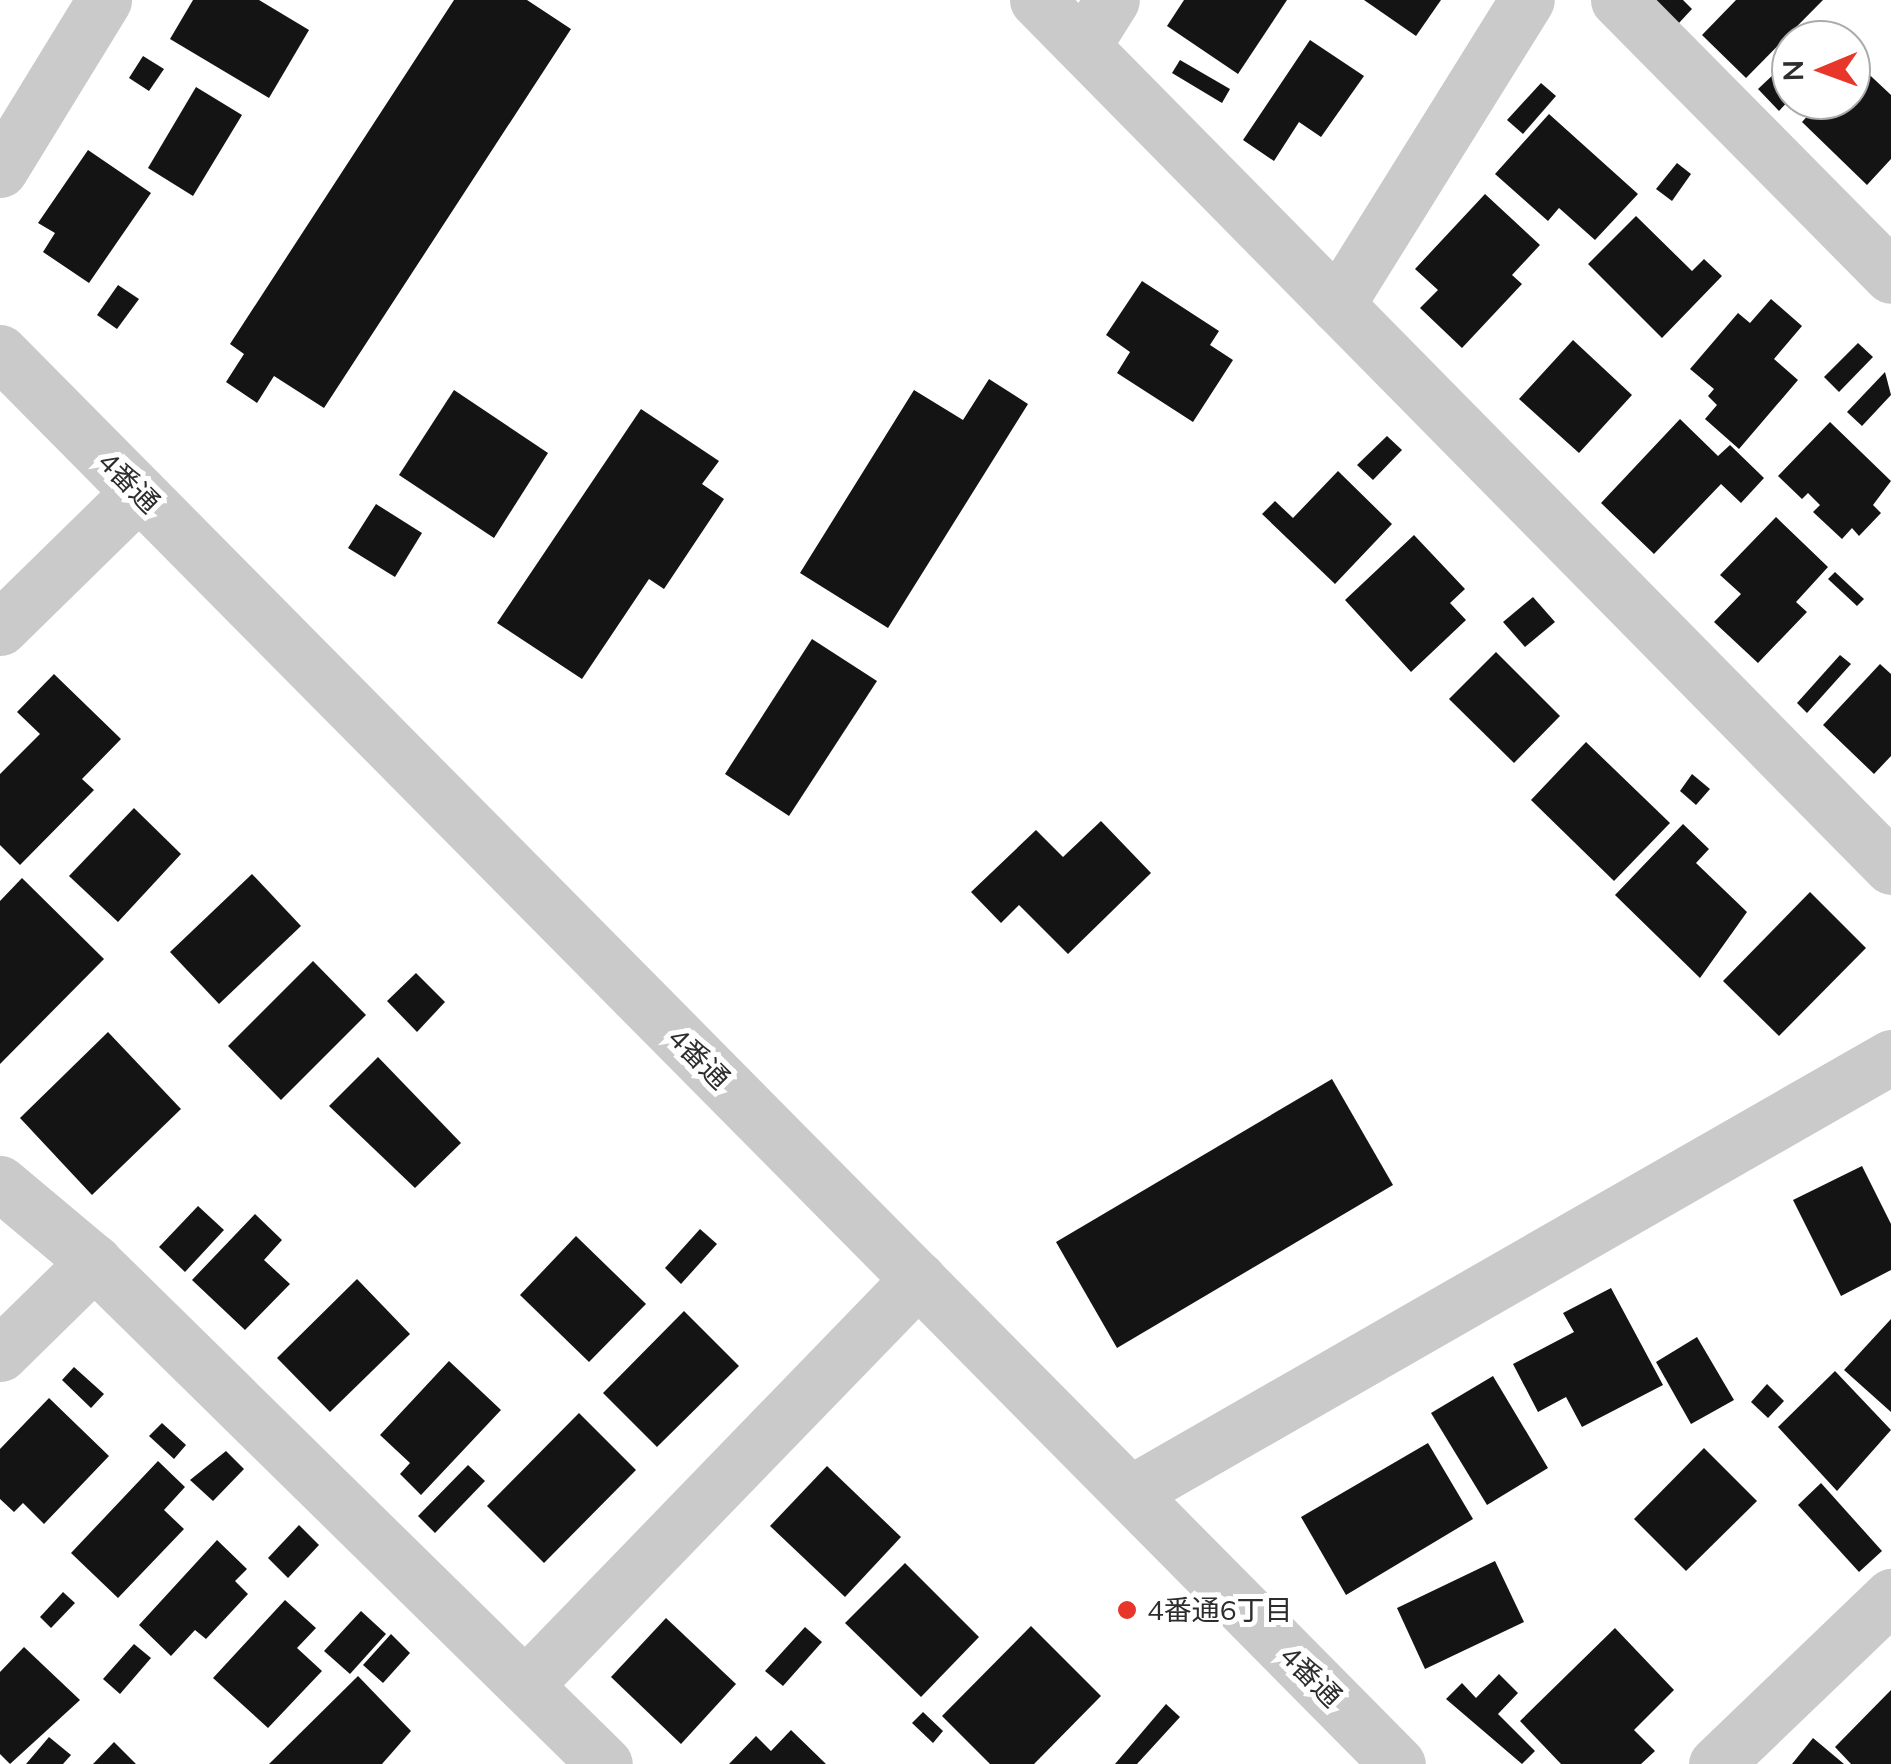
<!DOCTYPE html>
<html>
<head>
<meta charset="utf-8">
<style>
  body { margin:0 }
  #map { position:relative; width:1891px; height:1764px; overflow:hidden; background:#fff; font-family:Mulish,"Noto Sans JP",sans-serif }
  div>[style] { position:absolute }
  .building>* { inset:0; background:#141414 }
  .minor>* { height:55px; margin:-27.5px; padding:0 27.5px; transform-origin:27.5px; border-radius:27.5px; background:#cacaca }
  .tertiary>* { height:55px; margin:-27.5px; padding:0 27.5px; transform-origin:27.5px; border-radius:27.5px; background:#cacaca }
  .dots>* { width:28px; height:28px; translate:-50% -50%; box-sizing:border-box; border:5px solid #fff; border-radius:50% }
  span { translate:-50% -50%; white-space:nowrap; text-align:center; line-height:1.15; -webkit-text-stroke:10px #fff; paint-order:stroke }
  .street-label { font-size:28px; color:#2d2d2d }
  .poi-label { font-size:28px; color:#2d2d2d }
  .left { translate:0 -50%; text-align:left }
  .north { position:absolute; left:1771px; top:20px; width:100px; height:100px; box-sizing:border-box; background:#fff; border:2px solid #ababab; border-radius:50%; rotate:269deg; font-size:28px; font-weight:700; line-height:40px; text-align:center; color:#2d2d2d }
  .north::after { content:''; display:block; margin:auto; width:35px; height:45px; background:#e8362b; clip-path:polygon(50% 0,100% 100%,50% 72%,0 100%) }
</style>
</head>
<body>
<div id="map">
  <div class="building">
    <i style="clip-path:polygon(193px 0,259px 0,309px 30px,269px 98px,170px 39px)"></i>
    <i style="clip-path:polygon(454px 0,527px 0,571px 29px,324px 408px,274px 376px,257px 403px,226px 382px,244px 354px,230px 344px)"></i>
    <i style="clip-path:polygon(1184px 0,1287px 0,1238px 74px,1167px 26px)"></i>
    <i style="clip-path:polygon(1364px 0,1441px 0,1416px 36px)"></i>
    <i style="clip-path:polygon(1654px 0,1683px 0,1692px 9px,1678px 24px)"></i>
    <i style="clip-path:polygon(1736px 0,1823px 0,1746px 78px,1702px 35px)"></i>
    <i style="clip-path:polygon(1310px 40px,1364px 76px,1321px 137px,1299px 122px,1274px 161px,1243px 140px)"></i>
    <i style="clip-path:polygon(143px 56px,164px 69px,149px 91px,129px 78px)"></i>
    <i style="clip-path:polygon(1791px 58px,1791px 98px,1779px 111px,1758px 89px)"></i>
    <i style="clip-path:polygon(1180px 60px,1230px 89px,1222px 103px,1172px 73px)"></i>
    <i style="clip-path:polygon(1857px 63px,1891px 95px,1891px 159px,1867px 185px,1802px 122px,1822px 100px,1851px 100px)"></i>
    <i style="clip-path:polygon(1541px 83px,1556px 96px,1523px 134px,1507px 120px)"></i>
    <i style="clip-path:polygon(196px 87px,242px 115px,193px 196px,148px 168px)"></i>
    <i style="clip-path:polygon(1549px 114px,1638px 194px,1595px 240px,1559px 208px,1548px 221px,1495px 174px)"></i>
    <i style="clip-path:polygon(88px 150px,151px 193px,89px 283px,43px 252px,55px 233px,38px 223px)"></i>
    <i style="clip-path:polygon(1677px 163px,1691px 174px,1672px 201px,1656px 189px)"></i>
    <i style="clip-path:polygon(1485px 194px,1540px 245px,1512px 275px,1522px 284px,1462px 348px,1420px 308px,1438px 290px,1415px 269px)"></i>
    <i style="clip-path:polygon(1636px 216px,1692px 271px,1704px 259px,1722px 276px,1662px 338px,1588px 264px)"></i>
    <i style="clip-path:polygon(1142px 281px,1219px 331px,1210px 345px,1233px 360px,1193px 422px,1117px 373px,1130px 352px,1106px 335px)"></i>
    <i style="clip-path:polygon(118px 285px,139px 299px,117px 329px,97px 315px)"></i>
    <i style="clip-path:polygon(1771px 299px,1802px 326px,1774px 359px,1798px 380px,1739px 449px,1705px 419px,1717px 405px,1708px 396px,1714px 389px,1690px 369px,1738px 313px,1750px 323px)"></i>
    <i style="clip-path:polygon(1573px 340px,1632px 395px,1579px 453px,1519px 399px)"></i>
    <i style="clip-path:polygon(1858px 343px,1873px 357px,1839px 392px,1824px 377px)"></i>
    <i style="clip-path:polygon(1885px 372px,1891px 395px,1862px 426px,1847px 412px)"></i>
    <i style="clip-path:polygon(989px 379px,1028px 404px,888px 628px,800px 573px,914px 390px,963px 420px)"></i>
    <i style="clip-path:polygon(454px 390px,548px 453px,494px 538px,399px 475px)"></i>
    <i style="clip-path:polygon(641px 409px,719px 461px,702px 484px,724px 499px,664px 589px,649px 579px,582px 679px,497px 623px)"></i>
    <i style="clip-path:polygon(1680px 419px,1718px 456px,1730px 445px,1764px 478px,1741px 503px,1721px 484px,1654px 554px,1601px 503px)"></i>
    <i style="clip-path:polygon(1830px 422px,1891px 481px,1873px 505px,1881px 513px,1859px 536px,1852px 528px,1842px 539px,1813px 512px,1820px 505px,1808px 493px,1802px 499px,1778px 476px)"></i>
    <i style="clip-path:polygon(1387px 436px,1402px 450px,1373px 480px,1357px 465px)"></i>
    <i style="clip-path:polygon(1338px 471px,1392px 524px,1335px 584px,1262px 514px,1275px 501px,1293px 518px)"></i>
    <i style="clip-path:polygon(376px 504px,422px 533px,395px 577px,348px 548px)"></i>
    <i style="clip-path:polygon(1776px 517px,1828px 567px,1796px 602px,1807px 612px,1758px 663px,1714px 622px,1741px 594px,1720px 575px)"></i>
    <i style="clip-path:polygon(1414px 535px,1465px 589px,1450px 603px,1466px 620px,1411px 672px,1345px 600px)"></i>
    <i style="clip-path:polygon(1835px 572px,1864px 599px,1857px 606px,1828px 579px)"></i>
    <i style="clip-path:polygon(1533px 597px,1555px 622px,1525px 647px,1503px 622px)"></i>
    <i style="clip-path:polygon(812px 639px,877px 681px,789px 816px,725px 774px)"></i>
    <i style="clip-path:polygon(1496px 652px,1560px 716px,1514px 763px,1449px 699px)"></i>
    <i style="clip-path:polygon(1840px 655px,1851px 664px,1807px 713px,1797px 703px)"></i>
    <i style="clip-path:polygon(1880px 664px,1891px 674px,1891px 756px,1874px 774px,1823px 725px)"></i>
    <i style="clip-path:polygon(54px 674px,121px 739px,82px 779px,94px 790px,20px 865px,0 845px,0 774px,40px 734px,17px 712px)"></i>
    <i style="clip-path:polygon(1586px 742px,1670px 823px,1614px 881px,1531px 800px)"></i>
    <i style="clip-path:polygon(1692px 774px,1710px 789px,1696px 805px,1680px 791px)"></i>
    <i style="clip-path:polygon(134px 808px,181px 854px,118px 922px,69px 876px)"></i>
    <i style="clip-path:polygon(1101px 821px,1151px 873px,1068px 954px,1019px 905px,1001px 923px,971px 892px,1036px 830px,1063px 857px)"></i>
    <i style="clip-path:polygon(1683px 824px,1709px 849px,1696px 863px,1747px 912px,1700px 978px,1615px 895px)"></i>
    <i style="clip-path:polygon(252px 874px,301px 926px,219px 1004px,170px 952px)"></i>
    <i style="clip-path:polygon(22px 878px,104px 959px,0 1064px,0 901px)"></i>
    <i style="clip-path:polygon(1810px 892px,1866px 948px,1779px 1036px,1723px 981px)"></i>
    <i style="clip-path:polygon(313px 961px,366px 1015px,281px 1100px,228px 1046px)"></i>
    <i style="clip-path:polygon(416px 973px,445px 1002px,417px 1032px,387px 1001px)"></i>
    <i style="clip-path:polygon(108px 1032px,181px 1109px,92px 1195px,20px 1118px)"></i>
    <i style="clip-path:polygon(378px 1057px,461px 1143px,415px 1188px,329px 1106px)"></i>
    <i style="clip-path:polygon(1332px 1079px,1393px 1185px,1117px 1348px,1056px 1242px)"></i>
    <i style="clip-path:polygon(1862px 1166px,1891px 1224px,1891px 1270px,1841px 1296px,1793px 1200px)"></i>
    <i style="clip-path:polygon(198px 1206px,224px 1230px,185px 1272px,159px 1247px)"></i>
    <i style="clip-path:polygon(255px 1214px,282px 1240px,264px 1260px,290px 1284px,245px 1330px,192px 1280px)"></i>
    <i style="clip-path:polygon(700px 1229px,717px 1244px,681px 1284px,665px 1268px)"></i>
    <i style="clip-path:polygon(576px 1236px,646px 1304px,589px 1362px,520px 1295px)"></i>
    <i style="clip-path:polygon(357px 1279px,410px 1334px,330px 1412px,277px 1358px)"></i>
    <i style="clip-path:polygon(1611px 1288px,1663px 1385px,1582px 1427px,1566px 1397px,1538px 1412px,1513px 1364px,1574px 1332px,1563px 1313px)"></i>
    <i style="clip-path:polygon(684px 1311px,739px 1366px,657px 1447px,603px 1393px)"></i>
    <i style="clip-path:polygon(1891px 1319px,1891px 1412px,1844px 1370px)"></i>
    <i style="clip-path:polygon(1697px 1337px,1734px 1400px,1691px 1424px,1656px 1362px)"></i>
    <i style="clip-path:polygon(449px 1361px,501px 1410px,421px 1495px,400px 1474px,410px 1463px,380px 1435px)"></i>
    <i style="clip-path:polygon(74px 1367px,104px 1394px,91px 1408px,62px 1380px)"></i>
    <i style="clip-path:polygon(1835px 1371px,1891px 1430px,1837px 1491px,1778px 1427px)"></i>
    <i style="clip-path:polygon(1493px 1376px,1548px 1468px,1487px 1505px,1431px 1413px)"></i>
    <i style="clip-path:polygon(1767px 1384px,1784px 1401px,1768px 1418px,1751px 1402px)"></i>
    <i style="clip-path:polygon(49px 1398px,109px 1456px,44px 1524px,23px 1503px,14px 1512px,0 1499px,0 1449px)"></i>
    <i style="clip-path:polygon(579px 1413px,636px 1470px,544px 1563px,487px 1506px)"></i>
    <i style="clip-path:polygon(162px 1423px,186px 1445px,174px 1459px,149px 1436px)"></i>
    <i style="clip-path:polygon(1428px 1443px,1473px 1519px,1346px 1595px,1301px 1517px)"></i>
    <i style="clip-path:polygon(1704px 1448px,1757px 1501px,1686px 1571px,1634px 1519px)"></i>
    <i style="clip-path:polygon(226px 1451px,244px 1469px,213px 1501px,190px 1480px)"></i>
    <i style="clip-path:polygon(158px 1461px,185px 1487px,164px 1510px,184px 1529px,118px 1598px,71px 1553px)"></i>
    <i style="clip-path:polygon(468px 1465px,485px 1481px,435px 1533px,418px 1516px)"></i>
    <i style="clip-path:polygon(827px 1466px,901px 1537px,845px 1597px,770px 1526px)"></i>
    <i style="clip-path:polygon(1821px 1483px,1882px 1551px,1859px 1572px,1798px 1505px)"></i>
    <i style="clip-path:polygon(299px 1525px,319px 1545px,288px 1578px,268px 1558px)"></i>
    <i style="clip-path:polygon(217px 1540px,247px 1569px,235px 1581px,248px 1594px,206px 1639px,195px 1630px,171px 1656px,139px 1625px)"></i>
    <i style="clip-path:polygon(1495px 1561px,1524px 1622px,1425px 1669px,1397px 1608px)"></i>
    <i style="clip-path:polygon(905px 1563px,979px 1637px,921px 1697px,845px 1623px)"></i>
    <i style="clip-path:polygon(63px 1592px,75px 1603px,51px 1628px,40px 1617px)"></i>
    <i style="clip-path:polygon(285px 1600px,316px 1628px,297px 1648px,322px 1671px,268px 1728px,213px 1678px)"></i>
    <i style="clip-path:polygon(361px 1611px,386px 1634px,350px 1674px,324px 1651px)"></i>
    <i style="clip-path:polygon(666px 1618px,736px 1684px,681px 1744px,611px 1677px)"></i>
    <i style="clip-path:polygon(1031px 1626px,1101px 1696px,1034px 1764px,990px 1764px,942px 1716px)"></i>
    <i style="clip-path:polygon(805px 1627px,822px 1642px,783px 1686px,765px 1671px)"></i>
    <i style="clip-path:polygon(1615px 1628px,1674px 1690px,1634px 1730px,1655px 1751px,1641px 1764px,1561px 1764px,1520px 1721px)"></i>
    <i style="clip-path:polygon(391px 1634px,410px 1653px,383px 1683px,363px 1665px)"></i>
    <i style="clip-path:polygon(134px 1644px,151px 1658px,120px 1694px,103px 1679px)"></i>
    <i style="clip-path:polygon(24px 1647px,80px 1700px,10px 1764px,0 1754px,0 1672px)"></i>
    <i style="clip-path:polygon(1499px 1674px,1518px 1693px,1498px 1714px,1535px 1751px,1522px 1764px,1446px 1699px,1462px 1683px,1476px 1698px)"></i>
    <i style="clip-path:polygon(358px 1676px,411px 1731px,382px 1764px,269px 1764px)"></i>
    <i style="clip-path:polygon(1891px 1690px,1891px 1764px,1851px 1764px,1835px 1747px)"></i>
    <i style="clip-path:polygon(1166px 1704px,1180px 1717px,1137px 1764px,1115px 1764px)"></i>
    <i style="clip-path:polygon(923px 1712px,943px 1731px,933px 1743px,912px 1723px)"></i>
    <i style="clip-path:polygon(791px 1730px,826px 1764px,729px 1764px,756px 1736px,771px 1751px)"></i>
    <i style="clip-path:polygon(49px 1737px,71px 1755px,63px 1764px,26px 1764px)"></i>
    <i style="clip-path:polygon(1813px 1738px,1844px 1764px,1792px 1764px)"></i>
    <i style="clip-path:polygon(114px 1742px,136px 1764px,93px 1764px)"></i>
  </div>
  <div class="minor">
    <i style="left:1037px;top:0;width:1217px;rotate:45.43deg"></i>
    <i style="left:1618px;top:0;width:388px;rotate:45.3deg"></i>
    <i style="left:1083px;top:46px;width:54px;rotate:-57.8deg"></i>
    <i style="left:0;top:170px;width:199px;rotate:-58.5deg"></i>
    <i style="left:1337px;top:305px;width:359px;rotate:-58.1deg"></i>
    <i style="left:0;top:628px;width:194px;rotate:-44.4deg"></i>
    <i style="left:0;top:1183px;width:123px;rotate:40deg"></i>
    <i style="left:94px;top:1262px;width:716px;rotate:44.49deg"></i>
    <i style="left:0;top:1354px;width:132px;rotate:-44.4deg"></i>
    <i style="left:1130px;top:1493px;width:877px;rotate:-29.81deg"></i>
    <i style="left:526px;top:1684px;width:564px;rotate:-45.93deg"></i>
    <i style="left:1716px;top:1764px;width:243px;rotate:-43.8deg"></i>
  </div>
  <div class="tertiary">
    <i style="left:0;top:352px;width:1987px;rotate:45.29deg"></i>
  </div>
  <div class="dots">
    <i style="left:1127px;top:1610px;background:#e8362b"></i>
  </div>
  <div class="street-label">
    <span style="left:129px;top:482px;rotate:45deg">4番通</span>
    <span style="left:699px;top:1058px;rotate:45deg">4番通</span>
    <span style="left:1311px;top:1676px;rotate:45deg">4番通</span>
  </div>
  <div class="poi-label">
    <span class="left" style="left:1147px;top:1610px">4番通6丁目</span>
  </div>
  <div class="north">N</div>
</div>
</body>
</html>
